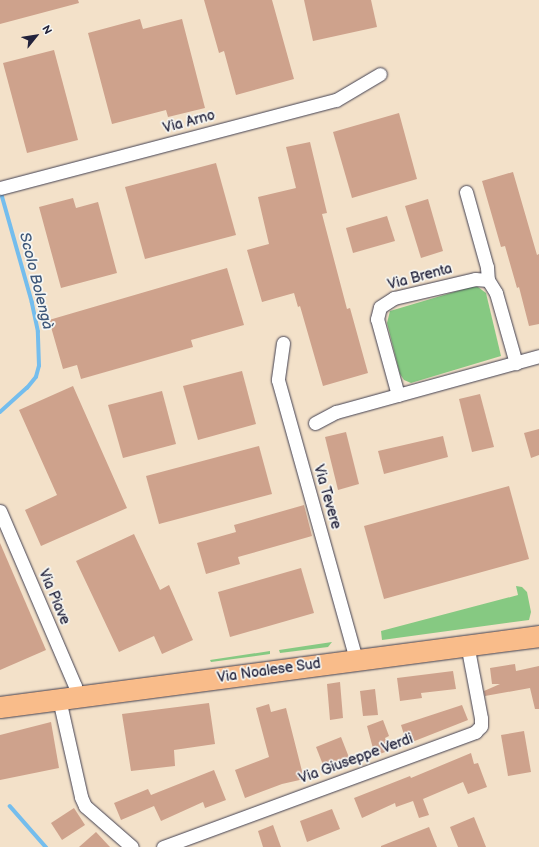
<!DOCTYPE html>
<html>
<head>
<meta charset="utf-8">
<style>
  body { margin:0 }
  #map { position:relative; width:539px; height:847px; overflow:hidden; background:#f3e1c9; font-family:"Balsamiq Sans",sans-serif }
  div>[style] { position:absolute }
  .green>* { inset:0; background:#86c982 }
  .stream>* { height:3.5px; margin:-1.75px; padding:0 1.75px; transform-origin:1.75px; border-radius:1.75px; background:#74bded }
  .building>* { inset:0; background:#cea28c }
  .roads { filter:drop-shadow(0 0 1px #413f50) drop-shadow(0 0 1px #413f50) }
  .minor>* { height:13px; margin:-6.5px; padding:0 6.5px; transform-origin:6.5px; border-radius:6.5px; background:#fff }
  .primary>* { height:21px; margin:-10.5px; padding:0 10.5px; transform-origin:10.5px; border-radius:10.5px; background:#f9bc8a }
  span { translate:-50% -50%; white-space:nowrap; text-align:center; line-height:1.15; -webkit-text-stroke:3.5px #f6f6f2; paint-order:stroke }
  .street-label { font-size:14px; color:#22223b }
  .water-label { font-size:15px; color:#3f5879; font-style:italic }
  .north { position:absolute; left:16px; top:16px; width:40px; height:40px; -webkit-text-stroke:3px #f6f6f2; paint-order:stroke; rotate:60deg; font-size:11px; font-weight:700; line-height:16px; text-align:center; color:#22223b }
  .north::after { content:''; display:block; margin:auto; width:14px; height:18px; background:#22223b; clip-path:polygon(50% 0,100% 100%,50% 72%,0 100%) }
</style>
</head>
<body>
<div id="map">
  <div class="green">
    <i style="clip-path:polygon(471px 287px,478px 287px,486px 293px,501px 356px,411px 383px,404px 380px,400px 374px,387px 323px,390px 311px)"></i>
    <i style="clip-path:polygon(516px 586px,522px 587px,527px 592px,531px 612px,529px 620px,382px 640px,381px 631px,518px 595px)"></i>
    <i style="clip-path:polygon(332px 642px,328px 647px,280px 653px,279px 650px)"></i>
    <i style="clip-path:polygon(270px 651px,270px 654px,211px 662px,210px 660px)"></i>
  </div>
  <div class="stream">
    <i style="left:0;top:412px;width:36px;rotate:-42deg"></i>
    <i style="left:27px;top:388px;width:14px;rotate:-51deg"></i>
    <i style="left:36px;top:377px;width:11px;rotate:-75deg"></i>
    <i style="left:39px;top:366px;width:34px;rotate:-92deg"></i>
    <i style="left:38px;top:332px;width:30px;rotate:-102deg"></i>
    <i style="left:32px;top:303px;width:117px;rotate:-105.8deg"></i>
    <i style="left:10px;top:806px;width:55px;rotate:48.7deg"></i>
  </div>
  <div class="building">
    <i style="clip-path:polygon(0 0,78px 0,79px 3px,0 24px)"></i>
    <i style="clip-path:polygon(204px 0,272px 0,294px 79px,236px 95px,224px 51px,219px 53px)"></i>
    <i style="clip-path:polygon(304px 0,371px 0,377px 27px,313px 41px)"></i>
    <i style="clip-path:polygon(140px 19px,143px 29px,182px 19px,205px 108px,168px 117px,166px 110px,112px 124px,88px 33px)"></i>
    <i style="clip-path:polygon(54px 50px,78px 140px,27px 153px,3px 63px)"></i>
    <i style="clip-path:polygon(399px 113px,417px 179px,352px 198px,333px 132px)"></i>
    <i style="clip-path:polygon(310px 142px,327px 213px,322px 214px,347px 309px,350px 308px,368px 373px,323px 386px,300px 306px,298px 307px,294px 293px,262px 302px,247px 250px,269px 244px,258px 197px,296px 188px,286px 147px)"></i>
    <i style="clip-path:polygon(216px 163px,236px 235px,145px 259px,125px 187px)"></i>
    <i style="clip-path:polygon(513px 172px,537px 255px,539px 254px,539px 324px,529px 326px,519px 287px,517px 288px,505px 246px,501px 247px,482px 181px)"></i>
    <i style="clip-path:polygon(73px 198px,76px 208px,98px 202px,117px 273px,61px 288px,39px 207px)"></i>
    <i style="clip-path:polygon(428px 199px,443px 251px,421px 258px,405px 206px)"></i>
    <i style="clip-path:polygon(387px 216px,395px 241px,353px 253px,346px 228px)"></i>
    <i style="clip-path:polygon(227px 268px,244px 325px,191px 340px,193px 347px,81px 379px,77px 365px,63px 369px,49px 320px)"></i>
    <i style="clip-path:polygon(242px 371px,256px 424px,198px 440px,183px 386px)"></i>
    <i style="clip-path:polygon(73px 386px,127px 508px,41px 546px,25px 510px,57px 495px,19px 410px)"></i>
    <i style="clip-path:polygon(162px 391px,176px 444px,123px 458px,108px 405px)"></i>
    <i style="clip-path:polygon(480px 394px,494px 447px,472px 452px,459px 399px)"></i>
    <i style="clip-path:polygon(539px 429px,539px 455px,531px 458px,524px 433px)"></i>
    <i style="clip-path:polygon(346px 432px,359px 484px,338px 490px,325px 437px)"></i>
    <i style="clip-path:polygon(443px 436px,448px 457px,384px 474px,378px 451px)"></i>
    <i style="clip-path:polygon(259px 446px,272px 494px,159px 524px,146px 476px)"></i>
    <i style="clip-path:polygon(509px 486px,529px 559px,384px 599px,364px 526px)"></i>
    <i style="clip-path:polygon(304px 505px,312px 536px,238px 557px,240px 564px,206px 574px,197px 543px,236px 532px,234px 525px)"></i>
    <i style="clip-path:polygon(134px 534px,160px 590px,169px 585px,193px 640px,162px 654px,154px 636px,119px 652px,76px 561px)"></i>
    <i style="clip-path:polygon(0 543px,46px 650px,0 670px)"></i>
    <i style="clip-path:polygon(301px 568px,314px 613px,230px 637px,218px 592px)"></i>
    <i style="clip-path:polygon(515px 664px,516px 671px,539px 666px,539px 709px,535px 709px,530px 688px,485px 696px,484px 691px,500px 684px,492px 684px,490px 668px)"></i>
    <i style="clip-path:polygon(453px 671px,456px 689px,421px 693px,422px 698px,400px 701px,397px 678px)"></i>
    <i style="clip-path:polygon(340px 682px,343px 718px,330px 720px,327px 684px)"></i>
    <i style="clip-path:polygon(375px 689px,378px 715px,363px 716px,360px 691px)"></i>
    <i style="clip-path:polygon(209px 703px,215px 744px,174px 750px,175px 766px,131px 771px,122px 714px)"></i>
    <i style="clip-path:polygon(269px 704px,271px 712px,286px 708px,304px 779px,282px 784px,245px 798px,235px 770px,269px 757px,256px 708px)"></i>
    <i style="clip-path:polygon(462px 705px,468px 720px,407px 744px,401px 725px)"></i>
    <i style="clip-path:polygon(383px 720px,389px 736px,385px 738px,390px 750px,375px 756px,367px 726px)"></i>
    <i style="clip-path:polygon(51px 722px,59px 768px,0 780px,0 735px)"></i>
    <i style="clip-path:polygon(524px 731px,531px 772px,508px 776px,501px 735px)"></i>
    <i style="clip-path:polygon(341px 737px,350px 760px,325px 770px,316px 747px)"></i>
    <i style="clip-path:polygon(471px 753px,474px 764px,478px 763px,487px 787px,468px 794px,463px 782px,423px 799px,429px 815px,419px 818px,413px 801px,396px 807px,395px 803px,362px 818px,354px 798px,410px 776px,411px 778px)"></i>
    <i style="clip-path:polygon(214px 770px,226px 800px,205px 808px,203px 802px,161px 821px,154px 806px,121px 820px,114px 803px,148px 789px,151px 795px)"></i>
    <i style="clip-path:polygon(74px 808px,85px 825px,62px 840px,51px 823px)"></i>
    <i style="clip-path:polygon(332px 809px,340px 829px,307px 842px,300px 821px)"></i>
    <i style="clip-path:polygon(474px 817px,486px 847px,458px 847px,450px 827px)"></i>
    <i style="clip-path:polygon(273px 825px,281px 847px,263px 847px,258px 831px)"></i>
    <i style="clip-path:polygon(429px 827px,437px 847px,381px 847px,381px 846px)"></i>
    <i style="clip-path:polygon(96px 832px,110px 847px,79px 847px)"></i>
  </div>
  <div class="roads">
    <div class="minor">
      <i style="left:0;top:188px;width:347px;rotate:-14.7deg"></i>
      <i style="left:336px;top:100px;width:51px;rotate:-30.6deg"></i>
      <i style="left:466px;top:192px;width:78px;rotate:74.4deg"></i>
      <i style="left:487px;top:267px;width:13px;rotate:86deg"></i>
      <i style="left:283px;top:343px;width:37px;rotate:98deg"></i>
      <i style="left:278px;top:380px;width:290px;rotate:74.4deg"></i>
      <i style="left:398px;top:395px;width:79px;rotate:-105.4deg"></i>
      <i style="left:377px;top:319px;width:12px;rotate:-76deg"></i>
      <i style="left:380px;top:307px;width:17px;rotate:-33deg"></i>
      <i style="left:394px;top:298px;width:83px;rotate:-13.2deg"></i>
      <i style="left:475px;top:279px;width:13px;rotate:4deg"></i>
      <i style="left:488px;top:280px;width:15px;rotate:58deg"></i>
      <i style="left:496px;top:293px;width:73px;rotate:74.1deg"></i>
      <i style="left:315px;top:423px;width:24px;rotate:-28deg"></i>
      <i style="left:336px;top:412px;width:211px;rotate:-15.4deg"></i>
      <i style="left:0;top:511px;width:190px;rotate:66.8deg"></i>
      <i style="left:75px;top:686px;width:11px;rotate:80deg"></i>
      <i style="left:59px;top:699px;width:100px;rotate:77.3deg"></i>
      <i style="left:81px;top:797px;width:10px;rotate:66deg"></i>
      <i style="left:85px;top:806px;width:62px;rotate:41.1deg"></i>
      <i style="left:163px;top:847px;width:333px;rotate:-20.2deg"></i>
      <i style="left:475px;top:732px;width:8px;rotate:-45deg"></i>
      <i style="left:481px;top:726px;width:8px;rotate:-90deg"></i>
      <i style="left:481px;top:718px;width:75px;rotate:-100.7deg"></i>
    </div>
    <div class="primary">
      <i style="left:0;top:707px;width:544px;rotate:-7.5deg"></i>
    </div>
  </div>
  <div class="street-label">
    <span style="left:189px;top:122px;rotate:-15deg">Via Arno</span>
    <span style="left:420px;top:277px;rotate:-15deg">Via Brenta</span>
    <span style="left:327px;top:497px;rotate:74deg">Via Tevere</span>
    <span style="left:54px;top:597px;rotate:67deg">Via Piave</span>
    <span style="left:269px;top:671px;rotate:-8deg">Via Noalese Sud</span>
    <span style="left:356px;top:759px;rotate:-20deg">Via Giuseppe Verdi</span>
  </div>
  <div class="water-label">
    <span style="left:36px;top:281px;rotate:76deg">Scolo Bolengà</span>
  </div>
  <div class="north">N</div>
</div>
</body>
</html>
